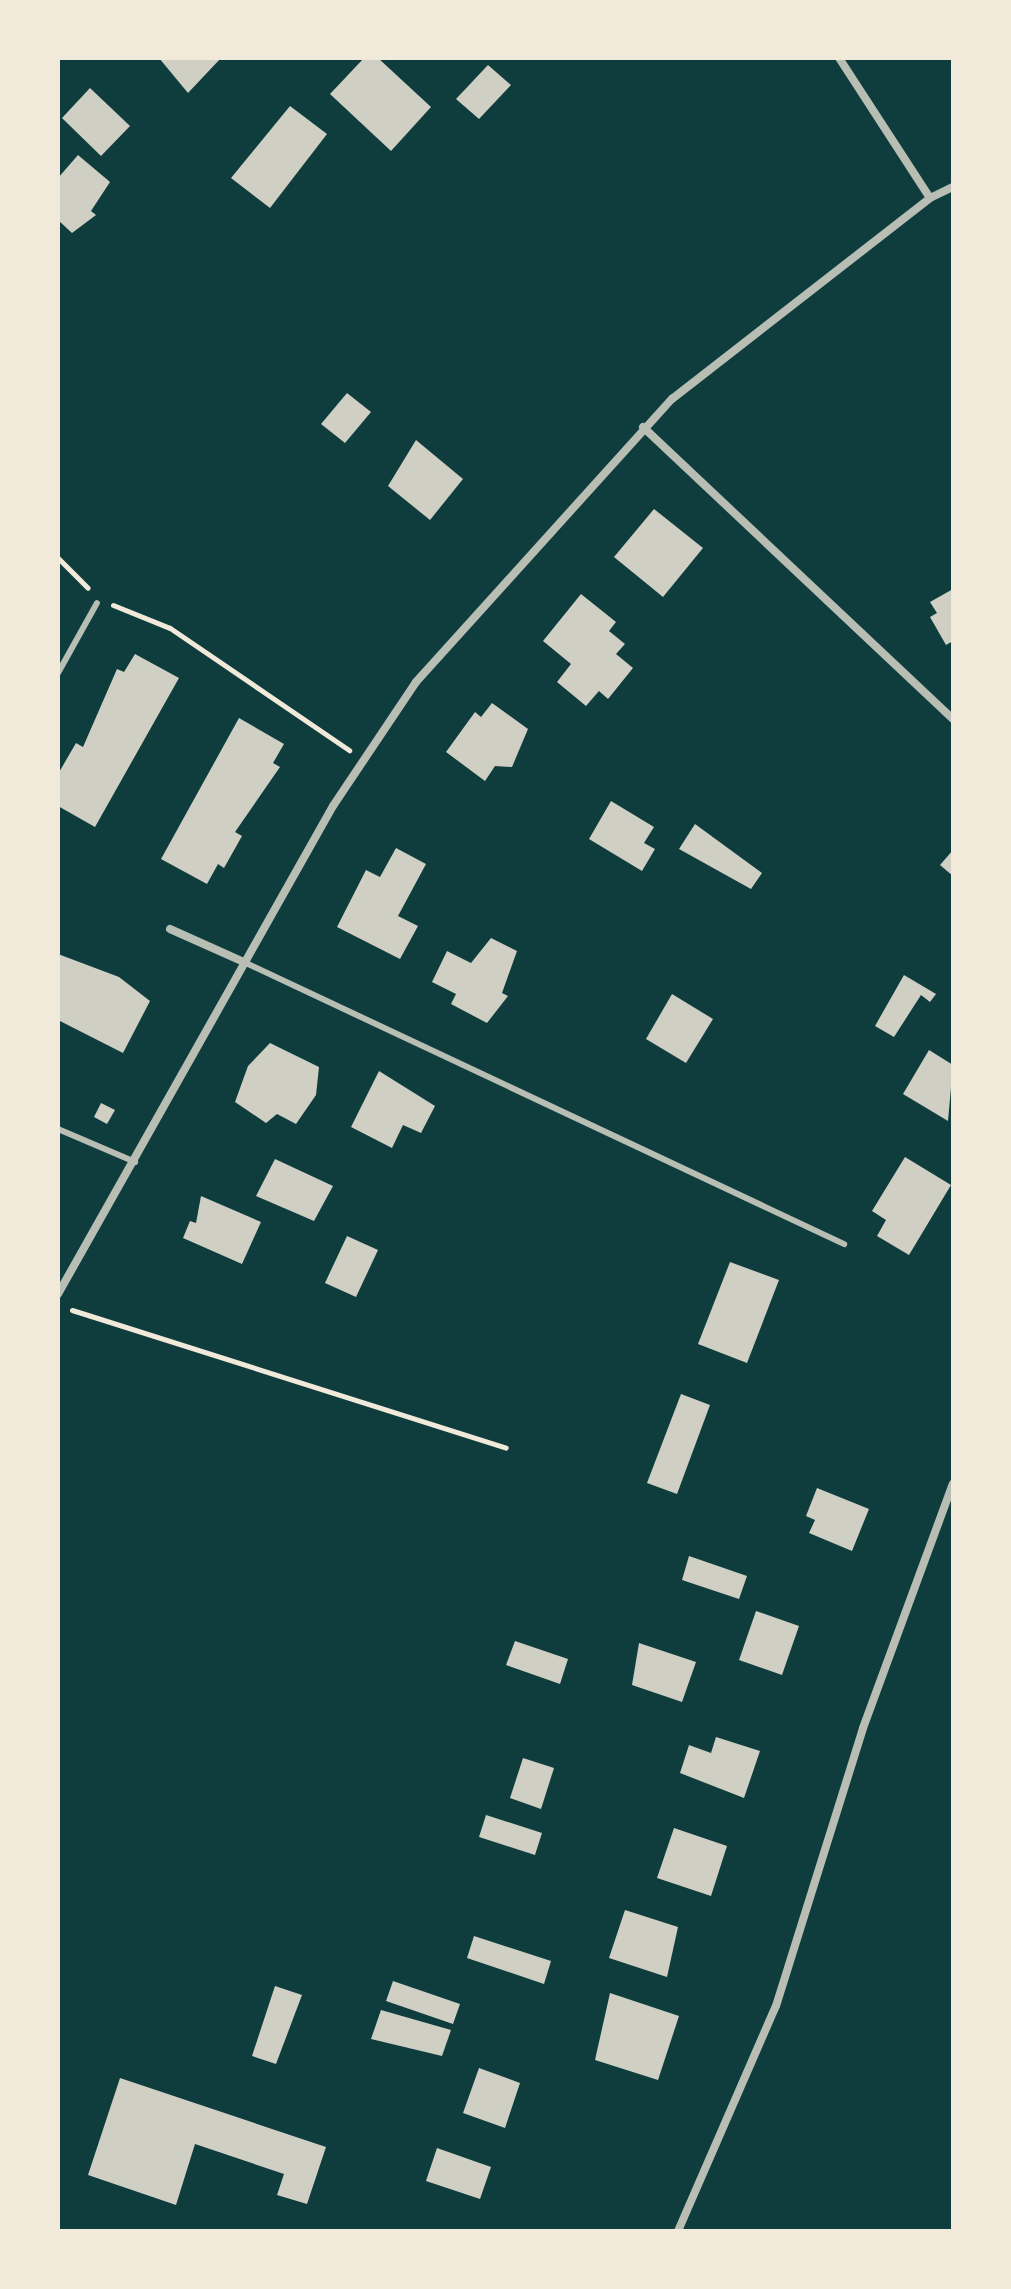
<!DOCTYPE html>
<html>
<head>
<meta charset="utf-8">
<style>
  body { margin:0 }
  #map { position:relative; width:1011px; height:2289px; overflow:hidden; background:#0f3d3e; font-family:Barlow,sans-serif }
  div>[style] { position:absolute }
  .building>* { inset:0; background:#cfcfc3 }
  .path>* { height:5px; margin:-2.5px; padding:0 2.5px; transform-origin:2.5px; border-radius:2.5px; background:#f1e9da }
  .service>* { height:6px; margin:-3px; padding:0 3px; transform-origin:3px; border-radius:3px; background:#b8beb3 }
  .minor>* { height:8px; margin:-4px; padding:0 4px; transform-origin:4px; border-radius:4px; background:#b8beb3 }
  span { translate:-50% -50%; white-space:nowrap; text-align:center; line-height:1.15; -webkit-text-stroke:8px #f1e9da; paint-order:stroke }
  .frame { position:absolute; inset:0; border:60px solid #f1e9da; pointer-events:none }
</style>
</head>
<body>
<div id="map">
  <div class="building">
    <i style="clip-path:polygon(159px 58px,221px 58px,188px 93px)"></i>
    <i style="clip-path:polygon(364px 58px,378px 58px,431px 107px,391px 151px,330px 94px)"></i>
    <i style="clip-path:polygon(488px 65px,511px 85px,479px 119px,456px 99px)"></i>
    <i style="clip-path:polygon(90px 88px,130px 126px,101px 156px,62px 118px)"></i>
    <i style="clip-path:polygon(290px 106px,327px 134px,270px 208px,231px 178px)"></i>
    <i style="clip-path:polygon(78px 155px,110px 182px,91px 211px,96px 215px,72px 233px,58px 220px,58px 178px)"></i>
    <i style="clip-path:polygon(347px 393px,371px 412px,345px 443px,321px 424px)"></i>
    <i style="clip-path:polygon(416px 440px,463px 479px,430px 520px,388px 486px)"></i>
    <i style="clip-path:polygon(654px 509px,703px 548px,663px 597px,614px 557px)"></i>
    <i style="clip-path:polygon(953px 589px,953px 641px,946px 645px,930px 617px,937px 613px,930px 602px)"></i>
    <i style="clip-path:polygon(581px 594px,616px 622px,609px 631px,625px 644px,616px 654px,633px 668px,608px 699px,599px 691px,586px 706px,557px 682px,571px 664px,543px 641px)"></i>
    <i style="clip-path:polygon(135px 654px,179px 678px,95px 827px,58px 806px,58px 774px,76px 743px,83px 747px,117px 669px,124px 672px)"></i>
    <i style="clip-path:polygon(492px 703px,528px 729px,512px 767px,495px 766px,485px 781px,446px 752px,475px 712px,481px 717px)"></i>
    <i style="clip-path:polygon(239px 718px,284px 744px,273px 763px,280px 767px,235px 832px,242px 836px,224px 868px,218px 864px,207px 884px,161px 859px)"></i>
    <i style="clip-path:polygon(611px 801px,654px 827px,644px 843px,655px 849px,642px 871px,589px 839px)"></i>
    <i style="clip-path:polygon(695px 824px,762px 873px,751px 889px,679px 849px)"></i>
    <i style="clip-path:polygon(396px 848px,426px 864px,398px 916px,418px 926px,400px 959px,337px 927px,366px 870px,380px 877px)"></i>
    <i style="clip-path:polygon(953px 850px,953px 876px,940px 865px)"></i>
    <i style="clip-path:polygon(491px 938px,517px 951px,502px 993px,508px 996px,487px 1023px,451px 1004px,456px 994px,432px 982px,447px 951px,471px 963px)"></i>
    <i style="clip-path:polygon(58px 954px,119px 977px,150px 1001px,123px 1053px,58px 1020px)"></i>
    <i style="clip-path:polygon(904px 975px,936px 994px,930px 1002px,921px 995px,894px 1037px,875px 1026px)"></i>
    <i style="clip-path:polygon(672px 994px,713px 1019px,686px 1063px,646px 1039px)"></i>
    <i style="clip-path:polygon(270px 1043px,319px 1067px,316px 1095px,296px 1124px,277px 1114px,266px 1123px,235px 1102px,248px 1066px)"></i>
    <i style="clip-path:polygon(929px 1050px,953px 1065px,948px 1121px,903px 1094px)"></i>
    <i style="clip-path:polygon(379px 1071px,435px 1106px,421px 1133px,403px 1125px,392px 1148px,351px 1127px)"></i>
    <i style="clip-path:polygon(101px 1103px,115px 1110px,107px 1124px,94px 1117px)"></i>
    <i style="clip-path:polygon(905px 1157px,951px 1185px,909px 1255px,877px 1236px,886px 1220px,872px 1211px)"></i>
    <i style="clip-path:polygon(275px 1159px,333px 1186px,314px 1221px,256px 1196px)"></i>
    <i style="clip-path:polygon(201px 1196px,261px 1222px,242px 1264px,183px 1238px,190px 1221px,196px 1223px)"></i>
    <i style="clip-path:polygon(347px 1236px,378px 1250px,356px 1297px,325px 1283px)"></i>
    <i style="clip-path:polygon(730px 1262px,779px 1280px,747px 1363px,698px 1344px)"></i>
    <i style="clip-path:polygon(681px 1394px,710px 1405px,677px 1494px,647px 1483px)"></i>
    <i style="clip-path:polygon(817px 1488px,869px 1509px,852px 1551px,809px 1533px,815px 1520px,806px 1516px)"></i>
    <i style="clip-path:polygon(689px 1556px,747px 1576px,739px 1599px,682px 1580px)"></i>
    <i style="clip-path:polygon(756px 1611px,799px 1626px,782px 1675px,739px 1660px)"></i>
    <i style="clip-path:polygon(515px 1641px,568px 1659px,560px 1684px,506px 1665px)"></i>
    <i style="clip-path:polygon(639px 1643px,696px 1662px,682px 1702px,632px 1685px)"></i>
    <i style="clip-path:polygon(716px 1737px,760px 1751px,744px 1798px,680px 1773px,689px 1745px,711px 1753px)"></i>
    <i style="clip-path:polygon(523px 1758px,554px 1768px,541px 1809px,510px 1798px)"></i>
    <i style="clip-path:polygon(486px 1815px,542px 1833px,535px 1855px,479px 1837px)"></i>
    <i style="clip-path:polygon(674px 1828px,727px 1846px,711px 1896px,657px 1878px)"></i>
    <i style="clip-path:polygon(625px 1910px,678px 1927px,667px 1977px,609px 1958px)"></i>
    <i style="clip-path:polygon(474px 1936px,551px 1961px,544px 1984px,467px 1958px)"></i>
    <i style="clip-path:polygon(393px 1981px,460px 2004px,453px 2024px,386px 2001px)"></i>
    <i style="clip-path:polygon(275px 1986px,302px 1995px,276px 2064px,252px 2056px)"></i>
    <i style="clip-path:polygon(610px 1993px,679px 2016px,658px 2080px,595px 2060px)"></i>
    <i style="clip-path:polygon(381px 2010px,451px 2030px,442px 2056px,371px 2039px)"></i>
    <i style="clip-path:polygon(479px 2068px,520px 2083px,505px 2128px,463px 2113px)"></i>
    <i style="clip-path:polygon(120px 2078px,326px 2147px,307px 2204px,277px 2195px,284px 2174px,195px 2144px,176px 2205px,88px 2175px)"></i>
    <i style="clip-path:polygon(437px 2148px,491px 2167px,480px 2199px,426px 2181px)"></i>
  </div>
  <div class="path">
    <i style="left:58px;top:558px;width:42px;rotate:45deg"></i>
    <i style="left:113px;top:605px;width:61px;rotate:22deg"></i>
    <i style="left:170px;top:628px;width:217px;rotate:34.3deg"></i>
    <i style="left:72px;top:1310px;width:455px;rotate:17.6deg"></i>
  </div>
  <div class="service">
    <i style="left:58px;top:673px;width:80px;rotate:-60.9deg"></i>
    <i style="left:246px;top:963px;width:661px;rotate:25.17deg"></i>
    <i style="left:58px;top:1129px;width:84px;rotate:23.2deg"></i>
  </div>
  <div class="minor">
    <i style="left:930px;top:198px;width:25px;rotate:-26deg"></i>
    <i style="left:643px;top:427px;width:426px;rotate:43.3deg"></i>
    <i style="left:170px;top:929px;width:83px;rotate:24.1deg"></i>
    <i style="left:58px;top:1294px;width:560px;rotate:-60.6deg"></i>
    <i style="left:333px;top:806px;width:149px;rotate:-56.2deg"></i>
    <i style="left:416px;top:682px;width:382px;rotate:-47.9deg"></i>
    <i style="left:672px;top:399px;width:327px;rotate:-37.9deg"></i>
    <i style="left:930px;top:198px;width:167px;rotate:-123deg"></i>
    <i style="left:678px;top:2231px;width:245px;rotate:-66.5deg"></i>
    <i style="left:776px;top:2006px;width:291px;rotate:-72.6deg"></i>
    <i style="left:863px;top:1728px;width:260px;rotate:-69.8deg"></i>
  </div>
  <div class="frame"></div>
</div>
</body>
</html>
